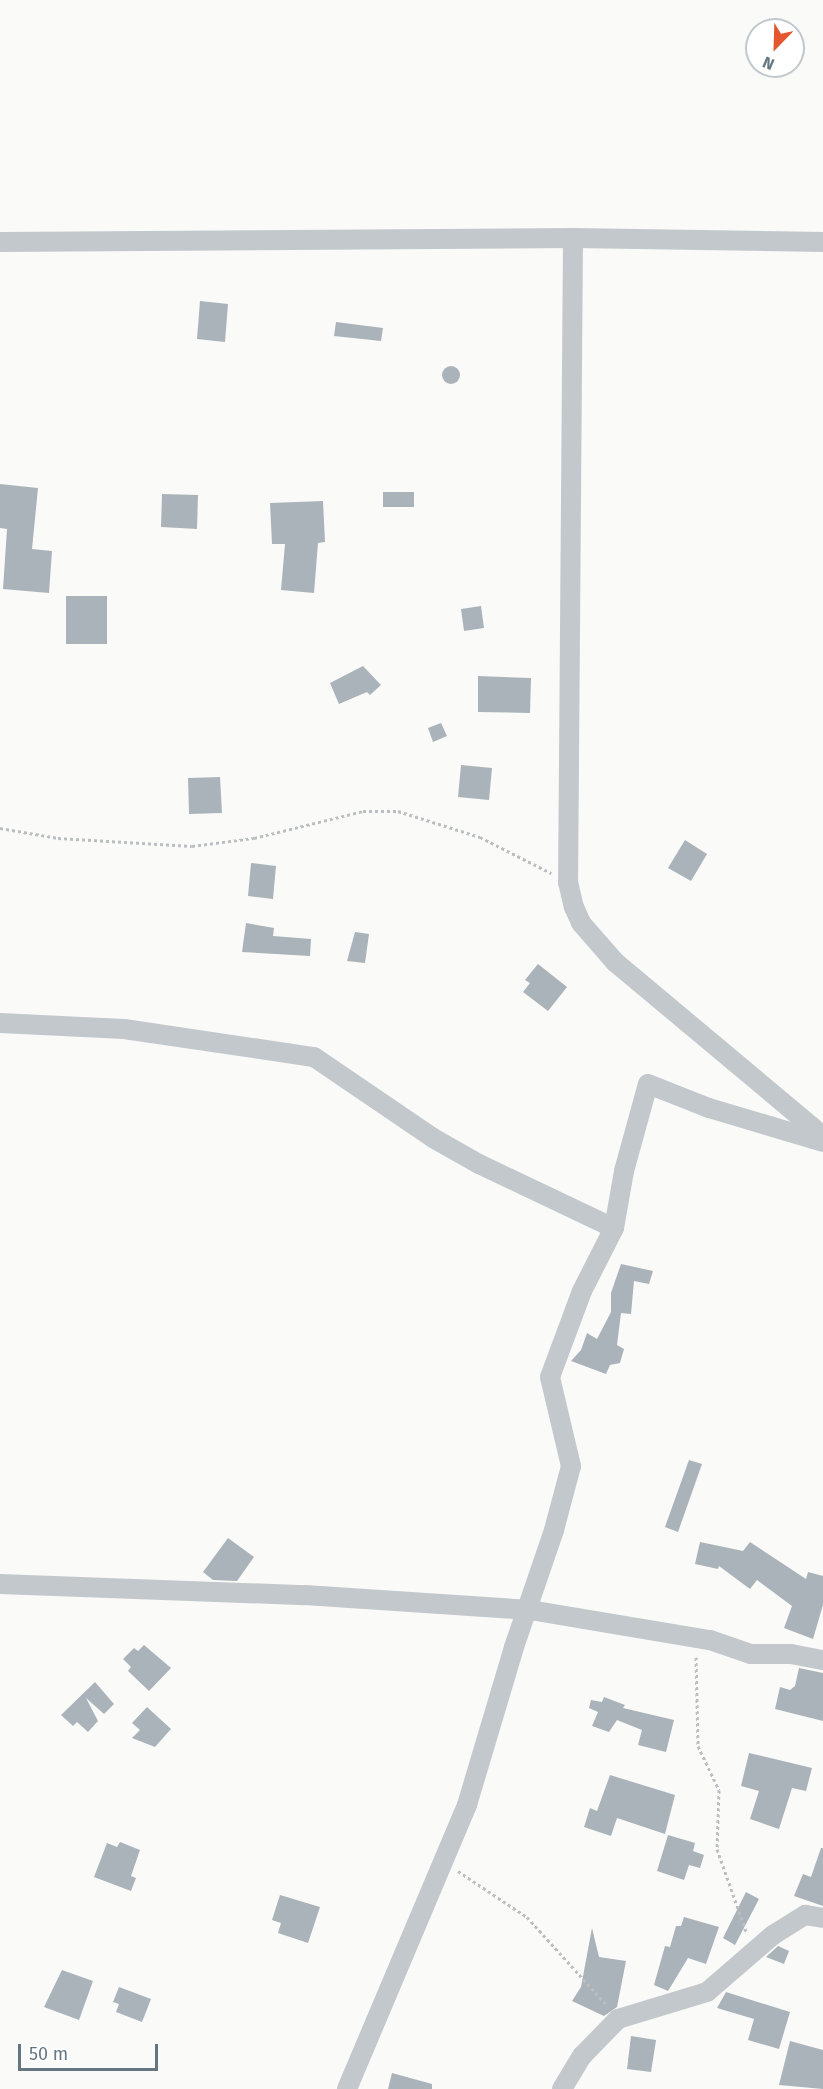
<!DOCTYPE html>
<html>
<head>
<meta charset="utf-8">
<style>
  body { margin:0 }
  #map { position:relative; width:823px; height:2089px; overflow:hidden; background:#fafaf8; font-family:"Fira Sans",sans-serif }
  div>[style] { position:absolute }
  .building>* { inset:0; background:#aab3b9 }
  .round { border-radius:50% }
  .path>* { height:3px; margin-top:-1.5px; transform-origin:0; background:repeating-linear-gradient(90deg,#bbbfc2 0 3px,transparent 0 6px) }
  .minor>* { height:20px; margin:-10px; padding:0 10px; transform-origin:10px; border-radius:10px; background:#c3c8cc }
  span { translate:-50% -50%; white-space:nowrap; text-align:center; line-height:1.15; -webkit-text-stroke:6px #fff; paint-order:stroke }
  .north { position:absolute; left:745px; top:18px; width:60px; height:60px; box-sizing:border-box; background:#fff; border:2px solid #c1c8cd; border-radius:50%; rotate:203deg; font-size:16px; font-weight:700; line-height:24px; text-align:center; color:#657683 }
  .north::after { content:''; display:block; margin:auto; width:21px; height:27px; background:#e4572e; clip-path:polygon(50% 0,100% 100%,50% 72%,0 100%) }
  .scale { position:absolute; left:18px; top:2044px; width:140px; height:27px; box-sizing:border-box; border:3px solid #657683; border-top:0; padding-left:8px; font-size:18px; line-height:21px; white-space:nowrap; color:#657683; -webkit-text-stroke:4px #fff; paint-order:stroke }
</style>
</head>
<body>
<div id="map">
  <div class="building">
    <i style="clip-path:polygon(200px 301px,228px 304px,225px 342px,197px 339px)"></i>
    <i style="clip-path:polygon(336px 322px,383px 328px,381px 341px,334px 336px)"></i>
    <i class="round" style="left:442px;top:366px;width:18px;height:18px"></i>
    <i style="clip-path:polygon(0 484px,38px 488px,32px 549px,52px 551px,49px 593px,3px 589px,7px 529px,0 528px)"></i>
    <i style="clip-path:polygon(383px 492px,414px 492px,414px 507px,383px 507px)"></i>
    <i style="clip-path:polygon(162px 494px,198px 495px,197px 529px,161px 527px)"></i>
    <i style="clip-path:polygon(323px 501px,325px 542px,318px 543px,314px 593px,281px 590px,285px 544px,272px 544px,270px 503px)"></i>
    <i style="clip-path:polygon(66px 596px,107px 596px,107px 644px,66px 644px)"></i>
    <i style="clip-path:polygon(481px 606px,484px 628px,464px 631px,461px 609px)"></i>
    <i style="clip-path:polygon(363px 666px,381px 685px,370px 695px,367px 692px,339px 704px,330px 683px)"></i>
    <i style="clip-path:polygon(478px 676px,531px 678px,530px 713px,478px 712px)"></i>
    <i style="clip-path:polygon(441px 723px,447px 736px,433px 742px,428px 728px)"></i>
    <i style="clip-path:polygon(461px 765px,492px 768px,489px 800px,458px 797px)"></i>
    <i style="clip-path:polygon(220px 777px,222px 813px,189px 814px,188px 778px)"></i>
    <i style="clip-path:polygon(685px 840px,707px 854px,691px 881px,668px 868px)"></i>
    <i style="clip-path:polygon(251px 863px,276px 866px,273px 899px,248px 896px)"></i>
    <i style="clip-path:polygon(246px 923px,274px 928px,273px 936px,311px 939px,310px 956px,242px 952px)"></i>
    <i style="clip-path:polygon(355px 932px,369px 934px,365px 963px,347px 961px)"></i>
    <i style="clip-path:polygon(538px 964px,567px 987px,548px 1011px,523px 992px,530px 983px,525px 980px)"></i>
    <i style="clip-path:polygon(621px 1264px,653px 1271px,649px 1284px,634px 1281px,631px 1314px,621px 1313px,617px 1345px,624px 1349px,620px 1363px,610px 1365px,606px 1374px,571px 1361px,581px 1350px,587px 1333px,597px 1339px,611px 1312px,611px 1293px)"></i>
    <i style="clip-path:polygon(689px 1460px,702px 1464px,678px 1532px,665px 1527px)"></i>
    <i style="clip-path:polygon(228px 1538px,254px 1557px,237px 1581px,213px 1580px,203px 1572px)"></i>
    <i style="clip-path:polygon(700px 1542px,743px 1551px,750px 1542px,806px 1579px,808px 1572px,823px 1576px,823px 1605px,813px 1639px,784px 1628px,792px 1606px,757px 1580px,750px 1589px,719px 1566px,718px 1569px,695px 1564px)"></i>
    <i style="clip-path:polygon(144px 1645px,171px 1668px,149px 1691px,128px 1671px,131px 1667px,123px 1659px,134px 1648px,138px 1651px)"></i>
    <i style="clip-path:polygon(799px 1668px,823px 1673px,823px 1721px,775px 1709px,780px 1687px,790px 1690px,795px 1686px)"></i>
    <i style="clip-path:polygon(95px 1682px,114px 1704px,104px 1714px,86px 1698px,98px 1721px,88px 1732px,77px 1722px,73px 1726px,61px 1715px)"></i>
    <i style="clip-path:polygon(604px 1697px,625px 1705px,623px 1708px,674px 1720px,666px 1752px,638px 1745px,642px 1730px,617px 1720px,609px 1732px,592px 1726px,598px 1712px,589px 1708px,591px 1700px,602px 1702px)"></i>
    <i style="clip-path:polygon(147px 1707px,171px 1729px,155px 1747px,132px 1738px,140px 1730px,132px 1723px)"></i>
    <i style="clip-path:polygon(749px 1753px,812px 1768px,806px 1791px,792px 1788px,779px 1829px,750px 1819px,759px 1791px,741px 1786px)"></i>
    <i style="clip-path:polygon(610px 1775px,675px 1795px,665px 1834px,617px 1818px,611px 1836px,584px 1827px,590px 1808px,597px 1811px)"></i>
    <i style="clip-path:polygon(668px 1835px,695px 1843px,693px 1851px,704px 1855px,700px 1868px,689px 1865px,684px 1880px,657px 1871px)"></i>
    <i style="clip-path:polygon(120px 1842px,140px 1850px,131px 1876px,136px 1878px,131px 1891px,94px 1877px,107px 1843px,117px 1847px)"></i>
    <i style="clip-path:polygon(821px 1848px,823px 1848px,823px 1906px,794px 1896px,803px 1874px,811px 1877px)"></i>
    <i style="clip-path:polygon(746px 1892px,759px 1899px,735px 1945px,723px 1938px)"></i>
    <i style="clip-path:polygon(280px 1895px,320px 1907px,308px 1943px,278px 1933px,281px 1923px,272px 1920px)"></i>
    <i style="clip-path:polygon(684px 1917px,719px 1927px,706px 1964px,688px 1958px,668px 1991px,654px 1985px,665px 1946px,670px 1947px,676px 1926px,681px 1926px)"></i>
    <i style="clip-path:polygon(592px 1928px,599px 1957px,626px 1961px,617px 2007px,604px 2016px,572px 2001px,581px 1987px)"></i>
    <i style="clip-path:polygon(778px 1946px,789px 1951px,784px 1964px,766px 1957px)"></i>
    <i style="clip-path:polygon(62px 1970px,93px 1981px,79px 2020px,44px 2007px)"></i>
    <i style="clip-path:polygon(119px 1987px,151px 1999px,142px 2022px,116px 2012px,119px 2004px,113px 2002px)"></i>
    <i style="clip-path:polygon(726px 1992px,790px 2012px,779px 2049px,748px 2040px,754px 2019px,717px 2008px)"></i>
    <i style="clip-path:polygon(631px 2036px,656px 2040px,651px 2072px,627px 2069px)"></i>
    <i style="clip-path:polygon(790px 2041px,823px 2050px,823px 2089px,779px 2085px)"></i>
    <i style="clip-path:polygon(392px 2073px,432px 2084px,432px 2089px,388px 2089px)"></i>
  </div>
  <div class="path">
    <i style="left:0;top:828px;width:59px;rotate:9.8deg"></i>
    <i style="left:58px;top:838px;width:134px;rotate:3.4deg"></i>
    <i style="left:192px;top:846px;width:63px;rotate:-7.4deg"></i>
    <i style="left:254px;top:838px;width:112px;rotate:-13.9deg"></i>
    <i style="left:363px;top:811px;width:35px"></i>
    <i style="left:398px;top:811px;width:86px;rotate:17.6deg"></i>
    <i style="left:480px;top:837px;width:80px;rotate:26.9deg"></i>
    <i style="left:696px;top:1657px;width:89px;rotate:88.7deg"></i>
    <i style="left:698px;top:1746px;width:49px;rotate:64.5deg"></i>
    <i style="left:719px;top:1790px;width:59px;rotate:91.9deg"></i>
    <i style="left:717px;top:1849px;width:90px;rotate:70.6deg"></i>
    <i style="left:458px;top:1871px;width:83px;rotate:33.7deg"></i>
    <i style="left:527px;top:1917px;width:118px;rotate:47.8deg"></i>
  </div>
  <div class="minor">
    <i style="left:573px;top:238px;width:644px;rotate:90.44deg"></i>
    <i style="left:568px;top:882px;width:26px;rotate:77deg"></i>
    <i style="left:574px;top:907px;width:17px;rotate:66deg"></i>
    <i style="left:581px;top:923px;width:52px;rotate:48.9deg"></i>
    <i style="left:615px;top:962px;width:271px;rotate:39.9deg"></i>
    <i style="left:0;top:242px;width:573px;rotate:-0.4deg"></i>
    <i style="left:573px;top:238px;width:250px;rotate:0.9deg"></i>
    <i style="left:0;top:1023px;width:124px;rotate:2.8deg"></i>
    <i style="left:124px;top:1029px;width:192px;rotate:8.4deg"></i>
    <i style="left:314px;top:1057px;width:144px;rotate:34.2deg"></i>
    <i style="left:433px;top:1138px;width:53px;rotate:29.5deg"></i>
    <i style="left:479px;top:1164px;width:149px;rotate:25.4deg"></i>
    <i style="left:0;top:1584px;width:305px;rotate:2.1deg"></i>
    <i style="left:305px;top:1595px;width:225px;rotate:3.8deg"></i>
    <i style="left:530px;top:1610px;width:182px;rotate:9.5deg"></i>
    <i style="left:710px;top:1640px;width:43px;rotate:18.9deg"></i>
    <i style="left:751px;top:1654px;width:40px"></i>
    <i style="left:791px;top:1654px;width:33px;rotate:11deg"></i>
    <i style="left:347px;top:2089px;width:308px;rotate:-67.1deg"></i>
    <i style="left:467px;top:1805px;width:165px;rotate:-73.4deg"></i>
    <i style="left:514px;top:1647px;width:124px;rotate:-71.1deg"></i>
    <i style="left:554px;top:1530px;width:66px;rotate:-75.1deg"></i>
    <i style="left:571px;top:1466px;width:91px;rotate:-103.3deg"></i>
    <i style="left:550px;top:1377px;width:92px;rotate:-69.6deg"></i>
    <i style="left:582px;top:1291px;width:71px;rotate:-63.1deg"></i>
    <i style="left:614px;top:1228px;width:58px;rotate:-80deg"></i>
    <i style="left:624px;top:1171px;width:90px;rotate:-74.6deg"></i>
    <i style="left:648px;top:1084px;width:66px;rotate:21.5deg"></i>
    <i style="left:709px;top:1108px;width:119px;rotate:16.6deg"></i>
    <i style="left:562px;top:2089px;width:39px;rotate:-59deg"></i>
    <i style="left:582px;top:2056px;width:52px;rotate:-45.8deg"></i>
    <i style="left:618px;top:2019px;width:93px;rotate:-16.9deg"></i>
    <i style="left:707px;top:1992px;width:87px;rotate:-40.8deg"></i>
    <i style="left:773px;top:1935px;width:38px;rotate:-32deg"></i>
    <i style="left:805px;top:1915px;width:18px;rotate:9deg"></i>
  </div>
  <div class="north">N</div>
  <div class="scale">50 m</div>
</div>
</body>
</html>
